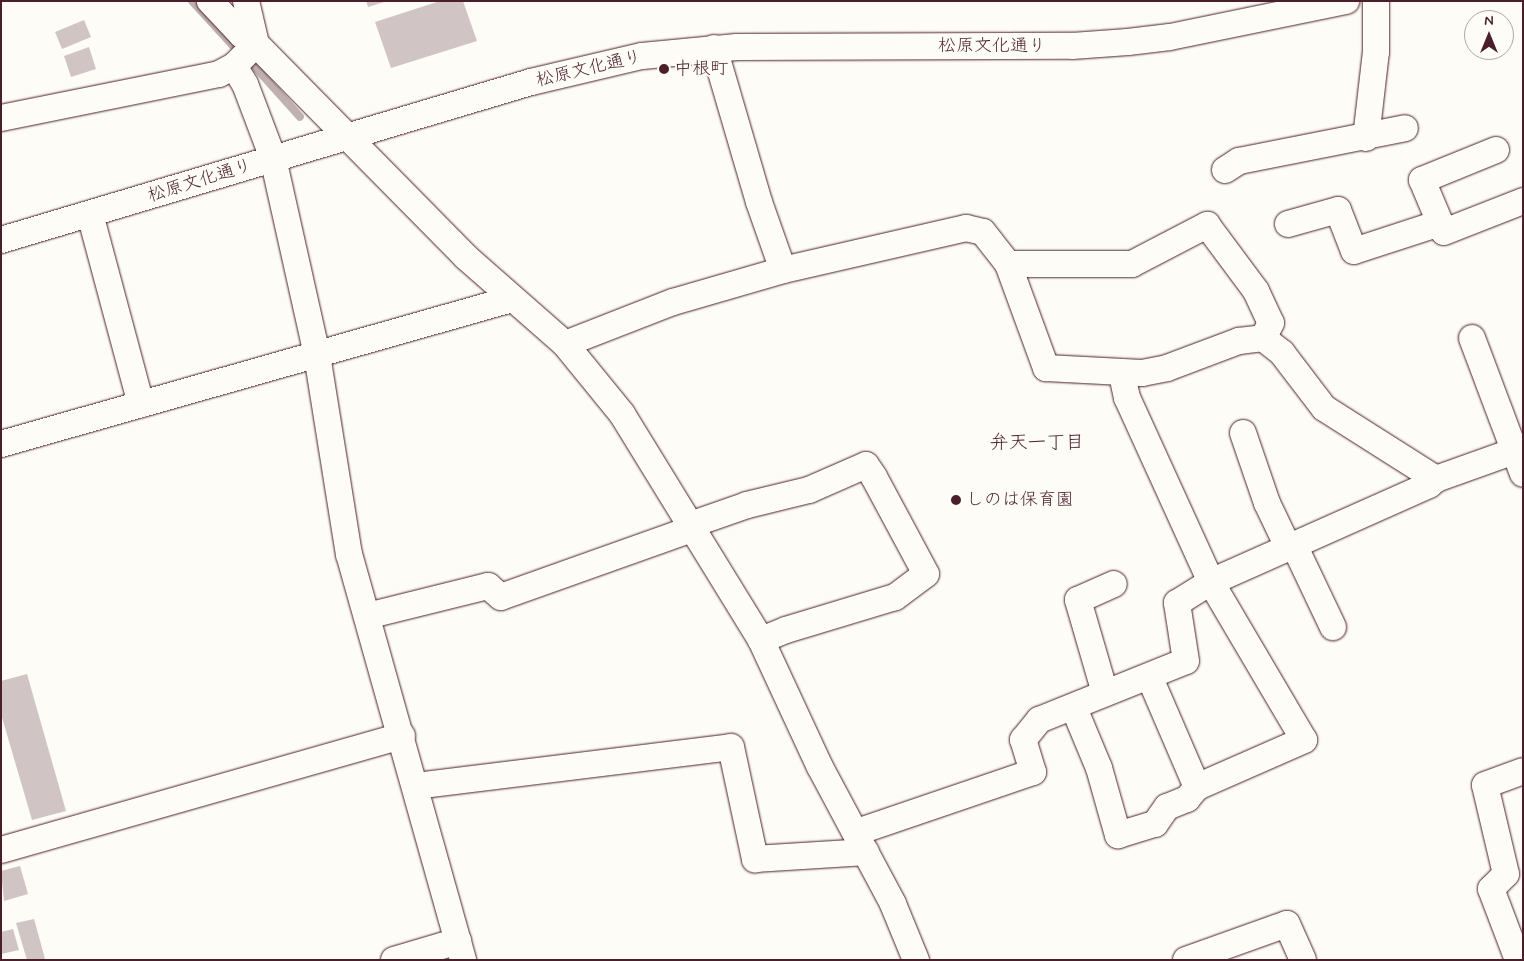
<!DOCTYPE html>
<html>
<head>
<meta charset="utf-8">
<style>
  body { margin:0 }
  #map { position:relative; width:1524px; height:961px; overflow:hidden; background:#fdfcf7; font-family:Mynerve,"Klee One",sans-serif }
  div>[style] { position:absolute }
  .stream>* { height:8px; margin:-4px; padding:0 4px; transform-origin:4px; border-radius:4px; background:#c0b1b1 }
  .building>* { inset:0; background:#d0c5c4 }
  .roads { filter:drop-shadow(0 0 1px #4a1f2b) drop-shadow(0 0 1px #4a1f2b) }
  .minor>* { height:26px; margin:-13px; padding:0 13px; transform-origin:13px; border-radius:13px; background:#fdfcf7 }
  .dots>* { width:14px; height:14px; translate:-50% -50%; box-sizing:border-box; border:2px solid #fdfcf7; border-radius:50% }
  span { translate:-50% -50%; white-space:nowrap; text-align:center; line-height:1.15; -webkit-text-stroke:4px #fdfcf7; paint-order:stroke }
  .street-label { font-size:18px; color:#4a1f2b }
  .poi-label { font-size:18px; color:#4a1f2b }
  .left { translate:0 -50%; text-align:left }
  .neighbourhood-label { font-size:19px; color:#4a1f2b }
  .frame { position:absolute; inset:0; border:2px solid #4a1f2b; pointer-events:none }
  .north { position:absolute; left:1464px; top:10px; width:50px; height:50px; box-sizing:border-box; background:#fdfcf7; border:1px solid #b5a4a5; border-radius:50%; rotate:0deg; font-size:14px; font-weight:700; line-height:20px; text-align:center; color:#4a1f2b }
  .north::after { content:''; display:block; margin:auto; width:18px; height:22px; background:#4a1f2b; clip-path:polygon(50% 0,100% 100%,50% 72%,0 100%) }
</style>
</head>
<body>
<div id="map">
  <div class="stream">
    <i style="left:192px;top:1px;width:65px;rotate:47.5deg"></i>
    <i style="left:255px;top:67px;width:67px;rotate:48deg"></i>
  </div>
  <div class="building">
    <i style="clip-path:polygon(366px 1px,384px 1px,384px 2px,368px 7px)"></i>
    <i style="clip-path:polygon(440px 1px,463px 1px,477px 41px,391px 68px,375px 22px)"></i>
    <i style="clip-path:polygon(84px 20px,91px 37px,62px 49px,55px 32px)"></i>
    <i style="clip-path:polygon(89px 47px,96px 69px,71px 77px,64px 56px)"></i>
    <i style="clip-path:polygon(27px 674px,66px 811px,32px 820px,1px 714px,1px 681px)"></i>
    <i style="clip-path:polygon(20px 866px,28px 894px,4px 901px,1px 871px)"></i>
    <i style="clip-path:polygon(34px 919px,44px 955px,45px 960px,27px 960px,16px 923px)"></i>
    <i style="clip-path:polygon(13px 929px,19px 950px,1px 954px,1px 932px)"></i>
  </div>
  <div class="roads">
    <div class="minor">
      <i style="left:246px;top:1px;width:44px;rotate:76.9deg"></i>
      <i style="left:256px;top:44px;width:299px;rotate:45.4deg"></i>
      <i style="left:466px;top:257px;width:132px;rotate:41.3deg"></i>
      <i style="left:565px;top:344px;width:90px;rotate:50.8deg"></i>
      <i style="left:622px;top:414px;width:265px;rotate:58.4deg"></i>
      <i style="left:761px;top:640px;width:140px;rotate:65.1deg"></i>
      <i style="left:820px;top:767px;width:155px;rotate:61.9deg"></i>
      <i style="left:893px;top:904px;width:61px;rotate:67.7deg"></i>
      <i style="left:714px;top:48px;width:160px;rotate:73.7deg"></i>
      <i style="left:759px;top:202px;width:72px;rotate:70.6deg"></i>
      <i style="left:234px;top:66px;width:21px;rotate:59deg"></i>
      <i style="left:245px;top:84px;width:79px;rotate:69.3deg"></i>
      <i style="left:273px;top:158px;width:202px;rotate:77.4deg"></i>
      <i style="left:317px;top:355px;width:202px;rotate:80.9deg"></i>
      <i style="left:349px;top:554px;width:422px;rotate:74.3deg"></i>
      <i style="left:1px;top:118px;width:222px;rotate:-11.4deg"></i>
      <i style="left:219px;top:74px;width:17px;rotate:-28deg"></i>
      <i style="left:234px;top:66px;width:31px;rotate:-45deg"></i>
      <i style="left:256px;top:44px;width:17px;rotate:-147deg"></i>
      <i style="left:242px;top:35px;width:47px;rotate:-133.3deg"></i>
      <i style="left:1366px;top:138px;width:87px;rotate:-83.4deg"></i>
      <i style="left:1376px;top:52px;width:51px;rotate:-90deg"></i>
      <i style="left:1496px;top:150px;width:80px;rotate:157.9deg"></i>
      <i style="left:1422px;top:180px;width:56px;rotate:67.1deg"></i>
      <i style="left:1444px;top:232px;width:85px;rotate:-21.4deg"></i>
      <i style="left:1225px;top:170px;width:17px;rotate:-33deg"></i>
      <i style="left:1239px;top:161px;width:169px;rotate:-11.2deg"></i>
      <i style="left:90px;top:214px;width:197px;rotate:75deg"></i>
      <i style="left:1288px;top:224px;width:52px;rotate:-15.6deg"></i>
      <i style="left:1338px;top:210px;width:44px;rotate:68.7deg"></i>
      <i style="left:1354px;top:251px;width:90px;rotate:-18deg"></i>
      <i style="left:1px;top:240px;width:553px;rotate:-16.6deg"></i>
      <i style="left:531px;top:82px;width:114px;rotate:-13.2deg"></i>
      <i style="left:642px;top:56px;width:95px;rotate:-5.4deg"></i>
      <i style="left:737px;top:47px;width:335px;rotate:-0.2deg"></i>
      <i style="left:1072px;top:46px;width:56px;rotate:-4.1deg"></i>
      <i style="left:1128px;top:42px;width:42px;rotate:-6.8deg"></i>
      <i style="left:1170px;top:37px;width:180px;rotate:-11.6deg"></i>
      <i style="left:1008px;top:264px;width:124px"></i>
      <i style="left:1132px;top:264px;width:85px;rotate:-27.5deg"></i>
      <i style="left:1207px;top:225px;width:82px;rotate:53.4deg"></i>
      <i style="left:1256px;top:291px;width:35px;rotate:65deg"></i>
      <i style="left:1271px;top:323px;width:17px;rotate:118deg"></i>
      <i style="left:1472px;top:338px;width:145px;rotate:69.4deg"></i>
      <i style="left:565px;top:344px;width:116px;rotate:-21.3deg"></i>
      <i style="left:673px;top:302px;width:115px;rotate:-16.2deg"></i>
      <i style="left:783px;top:270px;width:188px;rotate:-12.9deg"></i>
      <i style="left:966px;top:228px;width:17px;rotate:13deg"></i>
      <i style="left:983px;top:232px;width:41px;rotate:52deg"></i>
      <i style="left:1008px;top:264px;width:111px;rotate:69.9deg"></i>
      <i style="left:1046px;top:368px;width:96px;rotate:3deg"></i>
      <i style="left:1142px;top:373px;width:25px;rotate:-11deg"></i>
      <i style="left:1167px;top:368px;width:77px;rotate:-20.6deg"></i>
      <i style="left:1239px;top:341px;width:24px;rotate:-7deg"></i>
      <i style="left:1263px;top:338px;width:24px;rotate:38deg"></i>
      <i style="left:1282px;top:353px;width:69px;rotate:52.6deg"></i>
      <i style="left:1324px;top:408px;width:133px;rotate:32.4deg"></i>
      <i style="left:1436px;top:479px;width:81px;rotate:-19.6deg"></i>
      <i style="left:1243px;top:433px;width:74px;rotate:71.1deg"></i>
      <i style="left:1267px;top:503px;width:49px;rotate:64.5deg"></i>
      <i style="left:1px;top:444px;width:531px;rotate:-15.84deg"></i>
      <i style="left:690px;top:525px;width:60px;rotate:-19.3deg"></i>
      <i style="left:747px;top:505px;width:64px;rotate:-13.6deg"></i>
      <i style="left:809px;top:490px;width:62px;rotate:-23.7deg"></i>
      <i style="left:866px;top:465px;width:14px;rotate:56deg"></i>
      <i style="left:874px;top:477px;width:110px;rotate:61.8deg"></i>
      <i style="left:926px;top:574px;width:39px;rotate:143deg"></i>
      <i style="left:895px;top:597px;width:114px;rotate:163.2deg"></i>
      <i style="left:786px;top:630px;width:27px;rotate:158deg"></i>
      <i style="left:1294px;top:545px;width:91px;rotate:64.6deg"></i>
      <i style="left:367px;top:616px;width:125px;rotate:-13.9deg"></i>
      <i style="left:488px;top:586px;width:17px;rotate:40deg"></i>
      <i style="left:501px;top:597px;width:203px;rotate:-19.6deg"></i>
      <i style="left:1150px;top:678px;width:119px;rotate:66.7deg"></i>
      <i style="left:1105px;top:693px;width:97px;rotate:-106.2deg"></i>
      <i style="left:1078px;top:600px;width:39px;rotate:-24deg"></i>
      <i style="left:1074px;top:708px;width:65px;rotate:67.4deg"></i>
      <i style="left:1099px;top:768px;width:70px;rotate:74.2deg"></i>
      <i style="left:1118px;top:835px;width:39px;rotate:-17deg"></i>
      <i style="left:1155px;top:824px;width:21px;rotate:-55deg"></i>
      <i style="left:1167px;top:807px;width:22px;rotate:-22deg"></i>
      <i style="left:1187px;top:799px;width:16px;rotate:-50deg"></i>
      <i style="left:1197px;top:787px;width:117px;rotate:-23.7deg"></i>
      <i style="left:1304px;top:740px;width:183px;rotate:-120.5deg"></i>
      <i style="left:1211px;top:582px;width:202px;rotate:-114.5deg"></i>
      <i style="left:1127px;top:398px;width:24px;rotate:-102deg"></i>
      <i style="left:415px;top:786px;width:318px;rotate:-7deg"></i>
      <i style="left:731px;top:747px;width:115px;rotate:77.9deg"></i>
      <i style="left:755px;top:859px;width:111px;rotate:-3.6deg"></i>
      <i style="left:857px;top:832px;width:186px;rotate:-18.8deg"></i>
      <i style="left:1033px;top:772px;width:34px;rotate:-107deg"></i>
      <i style="left:1023px;top:740px;width:26px;rotate:-51deg"></i>
      <i style="left:1039px;top:720px;width:158px;rotate:-21.9deg"></i>
      <i style="left:1186px;top:661px;width:59px;rotate:-98.8deg"></i>
      <i style="left:1177px;top:603px;width:40px;rotate:-32deg"></i>
      <i style="left:1211px;top:582px;width:239px;rotate:-24deg"></i>
      <i style="left:1429px;top:485px;width:9px;rotate:-41deg"></i>
      <i style="left:1px;top:850px;width:417px;rotate:-15.9deg"></i>
      <i style="left:394px;top:960px;width:67px;rotate:-16.5deg"></i>
      <i style="left:1186px;top:960px;width:107px;rotate:-19.6deg"></i>
      <i style="left:1287px;top:924px;width:39px;rotate:66deg"></i>
      <i style="left:1518px;top:960px;width:76px;rotate:-110.8deg"></i>
      <i style="left:1491px;top:889px;width:21px;rotate:-45deg"></i>
      <i style="left:1506px;top:874px;width:91px;rotate:-103.3deg"></i>
      <i style="left:1485px;top:785px;width:40px;rotate:-20.2deg"></i>
    </div>
  </div>
  <div class="dots">
    <i style="left:664px;top:69px;background:#4a1f2b"></i>
    <i style="left:956px;top:500px;background:#4a1f2b"></i>
  </div>
  <div class="street-label">
    <span style="left:992px;top:46px">松原文化通り</span>
    <span style="left:589px;top:69px;rotate:-13deg">松原文化通り</span>
    <span style="left:200px;top:181px;rotate:-17deg">松原文化通り</span>
  </div>
  <div class="poi-label">
    <span class="left" style="left:674px;top:69px">中根町</span>
    <span class="left" style="left:966px;top:500px">しのは保育園</span>
  </div>
  <div class="neighbourhood-label">
    <span style="left:1037px;top:443px">弁天一丁目</span>
  </div>
  <div class="frame"></div>
  <div class="north">N</div>
</div>
</body>
</html>
